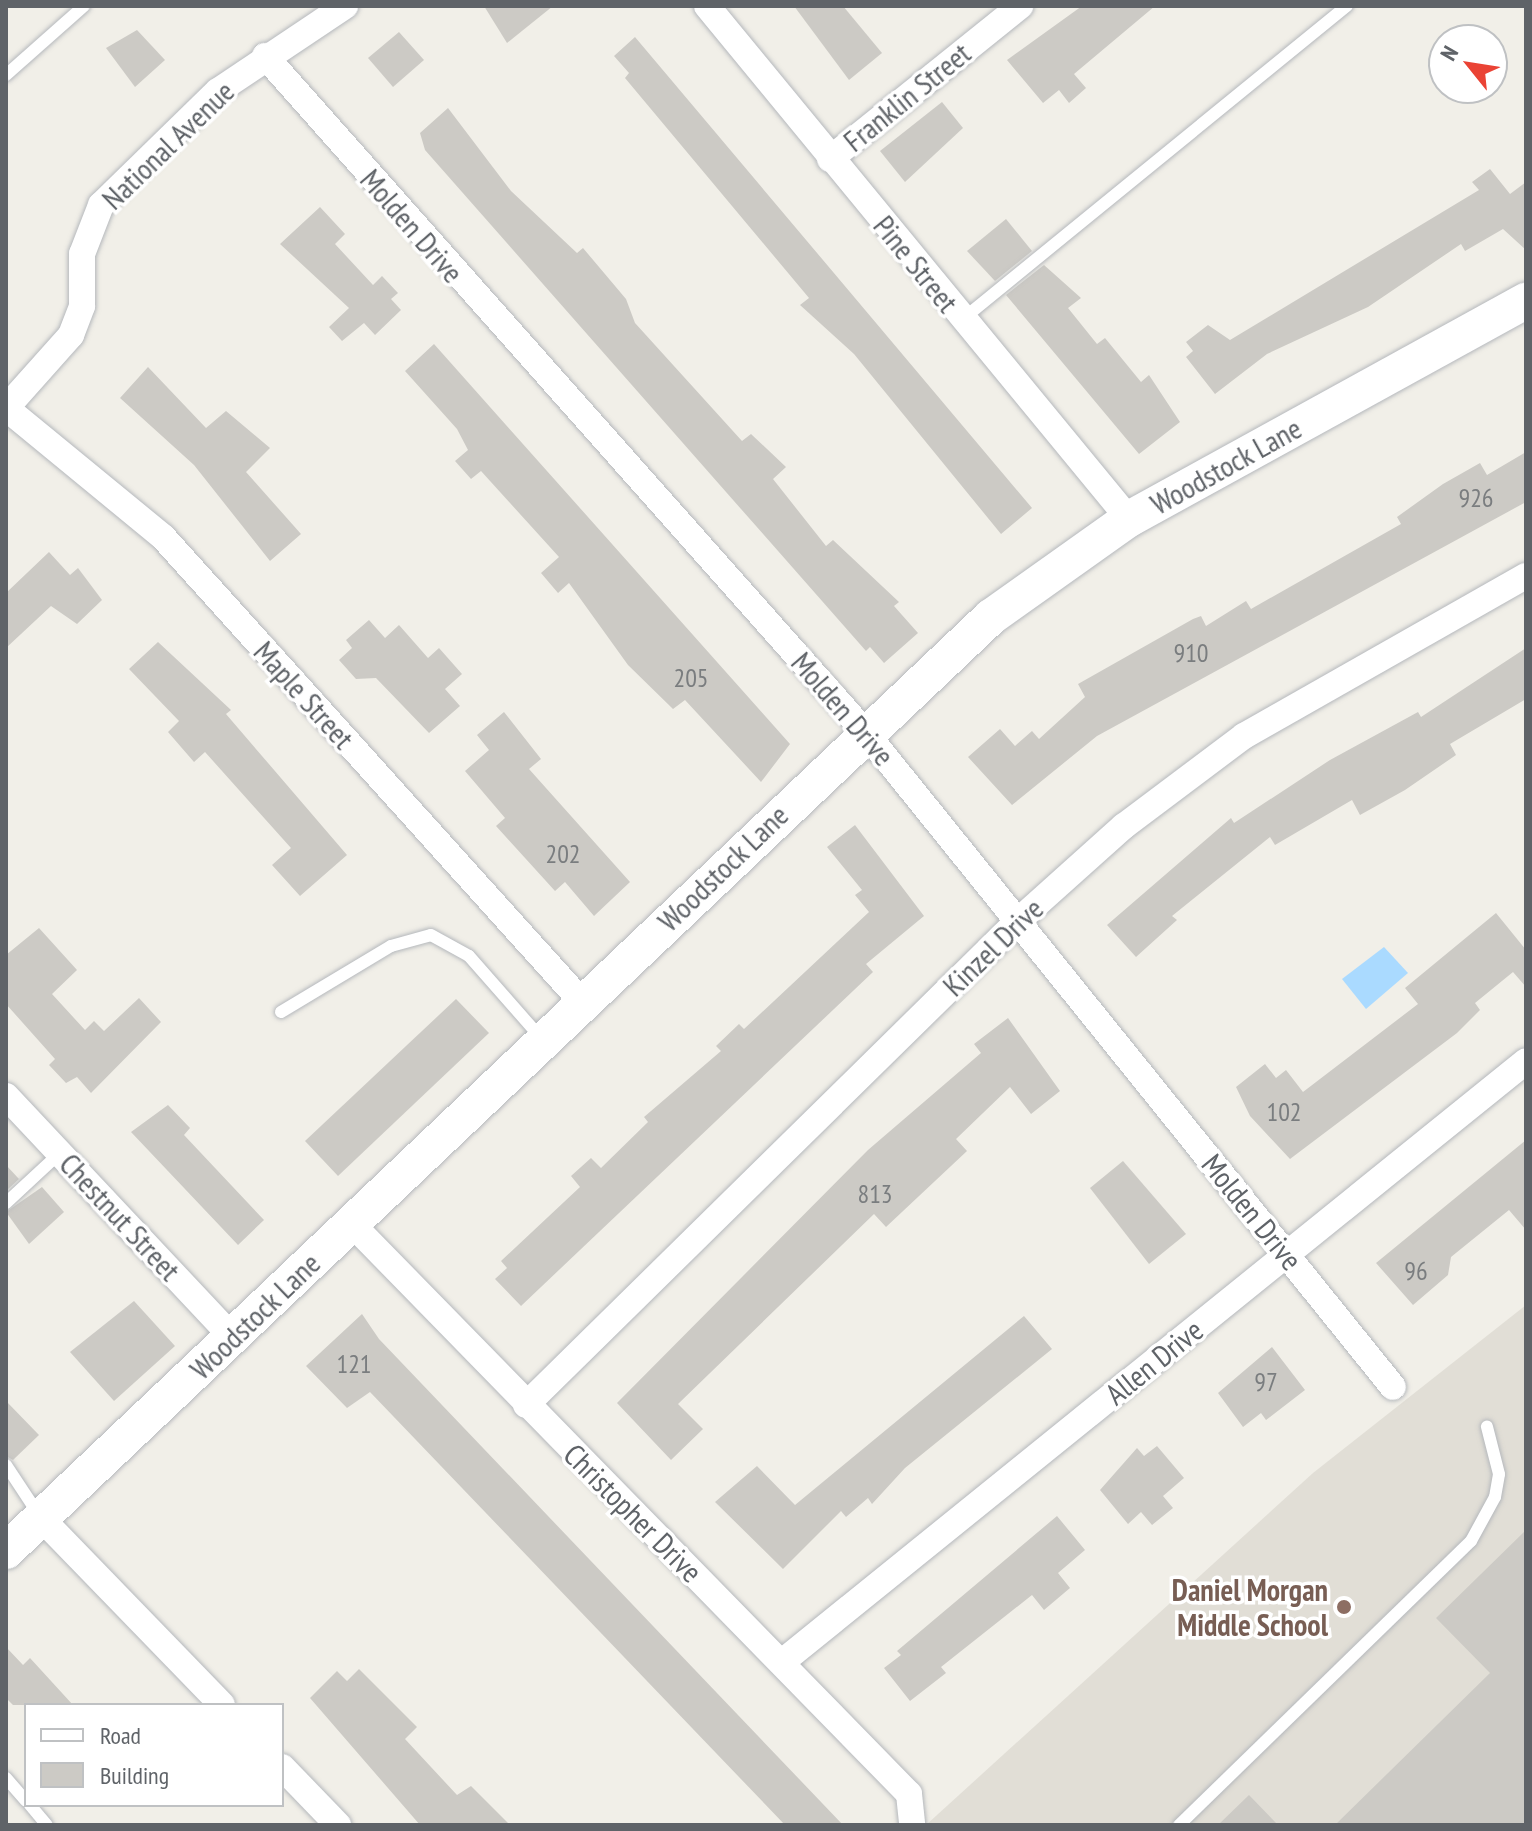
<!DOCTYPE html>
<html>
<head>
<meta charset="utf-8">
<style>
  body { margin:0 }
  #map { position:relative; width:1532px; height:1831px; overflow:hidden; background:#f1efe8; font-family:"PT Sans Narrow",sans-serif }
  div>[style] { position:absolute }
  .education>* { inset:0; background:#e1ded6 }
  .water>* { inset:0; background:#aadaff }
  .building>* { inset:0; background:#cccac5 }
  .roads { filter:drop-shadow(0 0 2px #b5b8bc) drop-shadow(0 0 2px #b5b8bc) }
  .lane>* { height:12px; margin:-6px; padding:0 6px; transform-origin:6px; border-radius:6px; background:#fff }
  .street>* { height:26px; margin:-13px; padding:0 13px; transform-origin:13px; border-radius:13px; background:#fff }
  .secondary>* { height:36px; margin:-18px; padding:0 18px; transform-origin:18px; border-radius:18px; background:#fff }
  .dots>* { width:22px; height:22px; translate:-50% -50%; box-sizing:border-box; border:4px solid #fff; border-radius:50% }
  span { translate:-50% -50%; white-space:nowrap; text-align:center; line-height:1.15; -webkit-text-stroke:7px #fff; paint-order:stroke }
  .number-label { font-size:26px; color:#7a7d7f }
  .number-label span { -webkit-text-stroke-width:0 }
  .street-label { font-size:30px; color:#5f6368 }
  .education-label { font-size:30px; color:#785e54; font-weight:700 }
  .right { translate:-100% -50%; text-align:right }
  .frame { position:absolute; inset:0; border:8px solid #5f6368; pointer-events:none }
  .legend { position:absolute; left:24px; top:1703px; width:260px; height:104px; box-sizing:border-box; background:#fff; border:2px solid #bfc1c3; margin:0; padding:10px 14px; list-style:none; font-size:24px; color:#5f6368 }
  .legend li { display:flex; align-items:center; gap:16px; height:40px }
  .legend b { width:40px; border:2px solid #bfc1c3 }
  .north { position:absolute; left:1428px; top:24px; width:80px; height:80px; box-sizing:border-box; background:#fff; border:2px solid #bfc1c3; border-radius:50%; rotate:300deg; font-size:22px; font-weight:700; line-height:32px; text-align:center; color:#5f6368 }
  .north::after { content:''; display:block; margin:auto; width:28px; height:36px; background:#ea4335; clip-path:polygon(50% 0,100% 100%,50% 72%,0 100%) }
</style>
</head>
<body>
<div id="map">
  <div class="education">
    <i style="clip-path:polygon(1526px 1305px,1526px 1825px,926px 1825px,1313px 1473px)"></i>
  </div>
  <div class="water">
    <i style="clip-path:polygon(1384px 947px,1408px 973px,1366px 1009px,1342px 979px)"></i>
  </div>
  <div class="building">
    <i style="clip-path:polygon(484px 6px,553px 6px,507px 43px)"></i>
    <i style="clip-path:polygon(794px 6px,843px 6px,882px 53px,849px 80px)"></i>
    <i style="clip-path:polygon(1082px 6px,1155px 6px,1074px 74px,1086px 88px,1069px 103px,1059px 90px,1043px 103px,1007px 60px)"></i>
    <i style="clip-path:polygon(137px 30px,165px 60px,135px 87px,106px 48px)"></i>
    <i style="clip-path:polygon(399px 32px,424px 60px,393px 87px,368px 58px)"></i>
    <i style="clip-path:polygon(635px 37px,1032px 508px,1001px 534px,854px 354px,800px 305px,809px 298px,625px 78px,629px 73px,614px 56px)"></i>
    <i style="clip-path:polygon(942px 102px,963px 128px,905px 182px,880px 151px)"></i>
    <i style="clip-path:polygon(448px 108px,511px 191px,577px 253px,583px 248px,626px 299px,635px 323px,742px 441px,751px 434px,786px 467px,773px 479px,826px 546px,833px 540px,899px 602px,894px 606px,918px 633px,884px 663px,870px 647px,866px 651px,425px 150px,420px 133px)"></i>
    <i style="clip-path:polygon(1490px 169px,1510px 194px,1526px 182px,1526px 250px,1503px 229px,1465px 251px,1461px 244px,1368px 307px,1267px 354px,1215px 394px,1186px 357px,1193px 351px,1186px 342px,1208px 325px,1230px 340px,1479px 190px,1472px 182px)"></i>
    <i style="clip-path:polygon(320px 207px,345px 234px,335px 244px,373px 285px,382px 276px,398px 293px,391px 299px,401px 310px,375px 335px,364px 323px,342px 341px,329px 327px,349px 308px,280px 244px)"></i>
    <i style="clip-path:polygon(1006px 219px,1032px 251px,995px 281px,967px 251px)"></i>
    <i style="clip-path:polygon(1044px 265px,1081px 298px,1068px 308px,1097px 344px,1105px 338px,1141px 382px,1149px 375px,1180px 422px,1139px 454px,1006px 295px)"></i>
    <i style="clip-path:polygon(434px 344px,790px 744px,761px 782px,685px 700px,673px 709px,628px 665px,569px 583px,558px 593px,541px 573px,559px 557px,481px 471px,471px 479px,455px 461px,468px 450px,457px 429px,405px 371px)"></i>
    <i style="clip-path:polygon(148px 367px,206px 428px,226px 411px,270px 448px,246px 472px,301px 534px,270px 561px,194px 465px,120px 398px)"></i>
    <i style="clip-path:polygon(1526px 452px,1526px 502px,1097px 736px,1012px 805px,968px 757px,1000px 729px,1015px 746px,1032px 731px,1039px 739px,1085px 697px,1078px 684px,1193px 619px,1201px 616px,1206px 626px,1246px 601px,1251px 609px,1401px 524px,1397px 517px,1443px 484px,1480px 463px,1487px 475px)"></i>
    <i style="clip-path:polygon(49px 552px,70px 575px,78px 568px,102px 600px,77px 624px,51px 606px,6px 648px,6px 593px)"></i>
    <i style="clip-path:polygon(369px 620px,385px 638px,399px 625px,428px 658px,439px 648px,462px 674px,445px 689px,460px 706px,429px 733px,376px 678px,356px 679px,339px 660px,352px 648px,346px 640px)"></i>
    <i style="clip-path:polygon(158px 642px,231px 710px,226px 714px,347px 855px,300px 896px,272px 865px,291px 848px,205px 752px,194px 762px,168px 732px,179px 721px,129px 669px)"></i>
    <i style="clip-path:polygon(1526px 648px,1526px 699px,1450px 744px,1456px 755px,1405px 790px,1360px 815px,1352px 800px,1275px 845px,1270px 837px,1172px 916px,1177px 920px,1136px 957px,1107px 925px,1231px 818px,1234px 823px,1330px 760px,1418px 712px,1421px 717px)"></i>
    <i style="clip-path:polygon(504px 712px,541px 759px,529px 769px,630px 882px,594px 916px,565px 882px,555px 891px,496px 826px,505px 818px,465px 771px,489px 750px,477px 735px)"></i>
    <i style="clip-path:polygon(855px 825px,924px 916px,866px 964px,873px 972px,521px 1306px,495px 1279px,507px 1268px,501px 1261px,580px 1187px,571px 1176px,591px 1158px,601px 1168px,648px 1122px,644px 1117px,721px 1051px,716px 1046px,739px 1024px,744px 1029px,869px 912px,855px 895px,862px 890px,827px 847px)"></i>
    <i style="clip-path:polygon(1496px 913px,1526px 950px,1526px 987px,1513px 972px,1475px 1003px,1480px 1010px,1457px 1033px,1290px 1159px,1250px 1116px,1236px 1087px,1265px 1064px,1276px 1078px,1286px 1070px,1303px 1092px,1418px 1004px,1405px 988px)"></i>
    <i style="clip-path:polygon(39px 928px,77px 970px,52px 994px,85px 1030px,94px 1021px,104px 1031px,139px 998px,161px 1022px,91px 1093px,77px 1077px,66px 1083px,49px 1065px,55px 1059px,6px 1004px,6px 955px)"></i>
    <i style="clip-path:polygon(456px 999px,489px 1033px,338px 1176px,305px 1141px)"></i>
    <i style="clip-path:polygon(1008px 1018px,1060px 1091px,1031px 1114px,1010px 1087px,956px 1139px,967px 1151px,886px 1227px,874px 1214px,678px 1404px,703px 1429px,671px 1460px,617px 1403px,868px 1150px,981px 1053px,974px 1044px)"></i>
    <i style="clip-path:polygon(168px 1105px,190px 1128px,184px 1135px,264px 1220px,238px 1245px,131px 1132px)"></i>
    <i style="clip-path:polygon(1526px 1140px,1526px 1230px,1509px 1210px,1451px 1257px,1448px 1275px,1413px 1305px,1376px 1263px)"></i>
    <i style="clip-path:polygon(1123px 1161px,1186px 1234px,1149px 1264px,1090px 1188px)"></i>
    <i style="clip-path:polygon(6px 1165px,19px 1179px,6px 1191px)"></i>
    <i style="clip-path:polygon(42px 1187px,64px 1212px,29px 1244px,6px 1212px)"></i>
    <i style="clip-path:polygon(134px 1301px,175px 1346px,114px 1401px,70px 1352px)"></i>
    <i style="clip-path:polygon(362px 1314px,379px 1339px,843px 1825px,785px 1825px,370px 1392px,347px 1408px,306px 1366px)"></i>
    <i style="clip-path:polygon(1024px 1316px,1052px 1349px,905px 1468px,872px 1504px,868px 1498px,846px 1517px,841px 1511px,783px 1569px,715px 1502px,757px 1466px,795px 1505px)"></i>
    <i style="clip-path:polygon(1272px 1347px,1305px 1390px,1266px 1420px,1261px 1413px,1243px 1427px,1218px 1393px)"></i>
    <i style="clip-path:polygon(6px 1401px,39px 1435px,13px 1460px,6px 1456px)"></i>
    <i style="clip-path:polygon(1157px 1446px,1184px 1478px,1163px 1496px,1173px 1508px,1152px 1525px,1141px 1512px,1128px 1524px,1100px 1490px,1137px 1448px,1144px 1456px)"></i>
    <i style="clip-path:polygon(1057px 1516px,1085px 1550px,1058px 1573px,1070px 1588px,1044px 1610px,1032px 1595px,941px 1667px,946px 1673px,910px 1701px,884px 1668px,901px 1655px,897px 1651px)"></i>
    <i style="clip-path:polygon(1526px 1530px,1526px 1825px,1335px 1825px,1490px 1673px,1436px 1618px)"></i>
    <i style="clip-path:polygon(6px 1647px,23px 1665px,30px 1658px,73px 1705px,13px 1705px,6px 1698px)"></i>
    <i style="clip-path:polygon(359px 1669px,417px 1727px,405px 1739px,457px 1795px,471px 1786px,510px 1825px,420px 1825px,310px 1698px,337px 1671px,347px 1681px)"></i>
    <i style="clip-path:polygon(1249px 1795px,1278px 1825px,1218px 1825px)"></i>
  </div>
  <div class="roads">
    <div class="lane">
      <i style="left:6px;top:75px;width:104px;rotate:-41.5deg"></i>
      <i style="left:964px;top:318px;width:494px;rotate:-39.2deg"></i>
      <i style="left:281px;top:1012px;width:128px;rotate:-31deg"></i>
      <i style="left:391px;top:946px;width:41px;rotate:-15.4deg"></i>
      <i style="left:431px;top:935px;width:43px;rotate:28.9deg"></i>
      <i style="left:469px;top:956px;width:109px;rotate:48.7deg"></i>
      <i style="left:6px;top:1203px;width:74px;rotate:-42.8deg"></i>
      <i style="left:6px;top:1465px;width:60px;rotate:56.6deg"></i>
      <i style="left:6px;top:1778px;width:30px;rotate:49deg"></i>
      <i style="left:30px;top:1805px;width:26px;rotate:50deg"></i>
      <i style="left:1179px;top:1825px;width:407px;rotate:-44.2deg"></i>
      <i style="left:1471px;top:1541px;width:50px;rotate:-61.4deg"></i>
      <i style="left:1495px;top:1497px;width:23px;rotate:-80deg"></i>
      <i style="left:1499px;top:1474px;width:49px;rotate:-104.3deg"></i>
    </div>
    <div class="street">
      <i style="left:707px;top:6px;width:664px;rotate:50.56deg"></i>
      <i style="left:265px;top:56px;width:904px;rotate:48.41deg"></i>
      <i style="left:865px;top:732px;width:841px;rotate:51.13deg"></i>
      <i style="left:830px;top:159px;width:244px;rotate:-38.8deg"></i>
      <i style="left:6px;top:408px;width:203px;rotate:39.4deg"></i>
      <i style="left:163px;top:537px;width:627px;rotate:47.97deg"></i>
      <i style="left:6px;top:408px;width:98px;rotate:-48.3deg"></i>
      <i style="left:71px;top:335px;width:31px;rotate:-69deg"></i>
      <i style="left:82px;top:306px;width:52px;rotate:-90deg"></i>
      <i style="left:82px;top:254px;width:53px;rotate:-68.8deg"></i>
      <i style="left:101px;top:205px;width:163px;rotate:-44.3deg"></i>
      <i style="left:218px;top:91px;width:153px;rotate:-33.8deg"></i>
      <i style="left:6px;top:1096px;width:332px;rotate:46.8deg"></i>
      <i style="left:352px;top:1224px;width:797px;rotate:45.66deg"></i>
      <i style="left:909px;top:1794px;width:31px;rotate:84deg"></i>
      <i style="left:526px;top:1405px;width:690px;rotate:-44.53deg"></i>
      <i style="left:1018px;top:921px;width:142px;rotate:-41.9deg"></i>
      <i style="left:1124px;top:826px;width:150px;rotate:-36.9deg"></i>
      <i style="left:1244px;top:736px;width:324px;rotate:-29.6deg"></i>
      <i style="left:41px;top:1518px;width:260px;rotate:45.9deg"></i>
      <i style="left:782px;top:1662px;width:956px;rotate:-38.93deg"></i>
      <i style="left:282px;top:1767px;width:81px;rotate:46deg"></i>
    </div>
    <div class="secondary">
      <i style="left:6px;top:1551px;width:1357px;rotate:-43.48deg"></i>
      <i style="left:991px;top:617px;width:169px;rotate:-35.4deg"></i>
      <i style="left:1129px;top:519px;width:453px;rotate:-28.8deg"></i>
    </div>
  </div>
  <div class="dots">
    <i style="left:1344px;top:1607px;background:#8d6e63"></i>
  </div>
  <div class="number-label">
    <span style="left:1476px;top:498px">926</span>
    <span style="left:1191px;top:653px">910</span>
    <span style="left:691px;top:678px">205</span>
    <span style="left:563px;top:854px">202</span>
    <span style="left:1284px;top:1112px">102</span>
    <span style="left:875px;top:1194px">813</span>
    <span style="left:1416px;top:1271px">96</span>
    <span style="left:354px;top:1364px">121</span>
    <span style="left:1266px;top:1382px">97</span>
  </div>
  <div class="street-label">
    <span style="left:907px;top:97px;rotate:-39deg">Franklin Street</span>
    <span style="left:168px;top:145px;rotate:-44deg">National Avenue</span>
    <span style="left:412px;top:226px;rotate:49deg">Molden Drive</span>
    <span style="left:916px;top:264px;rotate:51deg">Pine Street</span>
    <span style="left:1226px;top:466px;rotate:-29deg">Woodstock Lane</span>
    <span style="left:304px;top:695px;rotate:48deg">Maple Street</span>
    <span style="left:843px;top:709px;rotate:49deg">Molden Drive</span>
    <span style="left:723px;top:868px;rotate:-44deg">Woodstock Lane</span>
    <span style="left:993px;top:947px;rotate:-44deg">Kinzel Drive</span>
    <span style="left:1252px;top:1212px;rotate:51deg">Molden Drive</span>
    <span style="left:120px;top:1217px;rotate:47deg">Chestnut Street</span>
    <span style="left:255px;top:1316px;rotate:-44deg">Woodstock Lane</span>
    <span style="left:1154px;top:1362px;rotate:-39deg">Allen Drive</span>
    <span style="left:633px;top:1513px;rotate:45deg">Christopher Drive</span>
  </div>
  <div class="education-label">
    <span class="right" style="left:1328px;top:1607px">Daniel Morgan<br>Middle School</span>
  </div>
  <div class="frame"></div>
  <ul class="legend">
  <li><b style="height:10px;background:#fff"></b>Road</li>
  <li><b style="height:22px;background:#cccac5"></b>Building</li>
  </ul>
  <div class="north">N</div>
</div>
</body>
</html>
